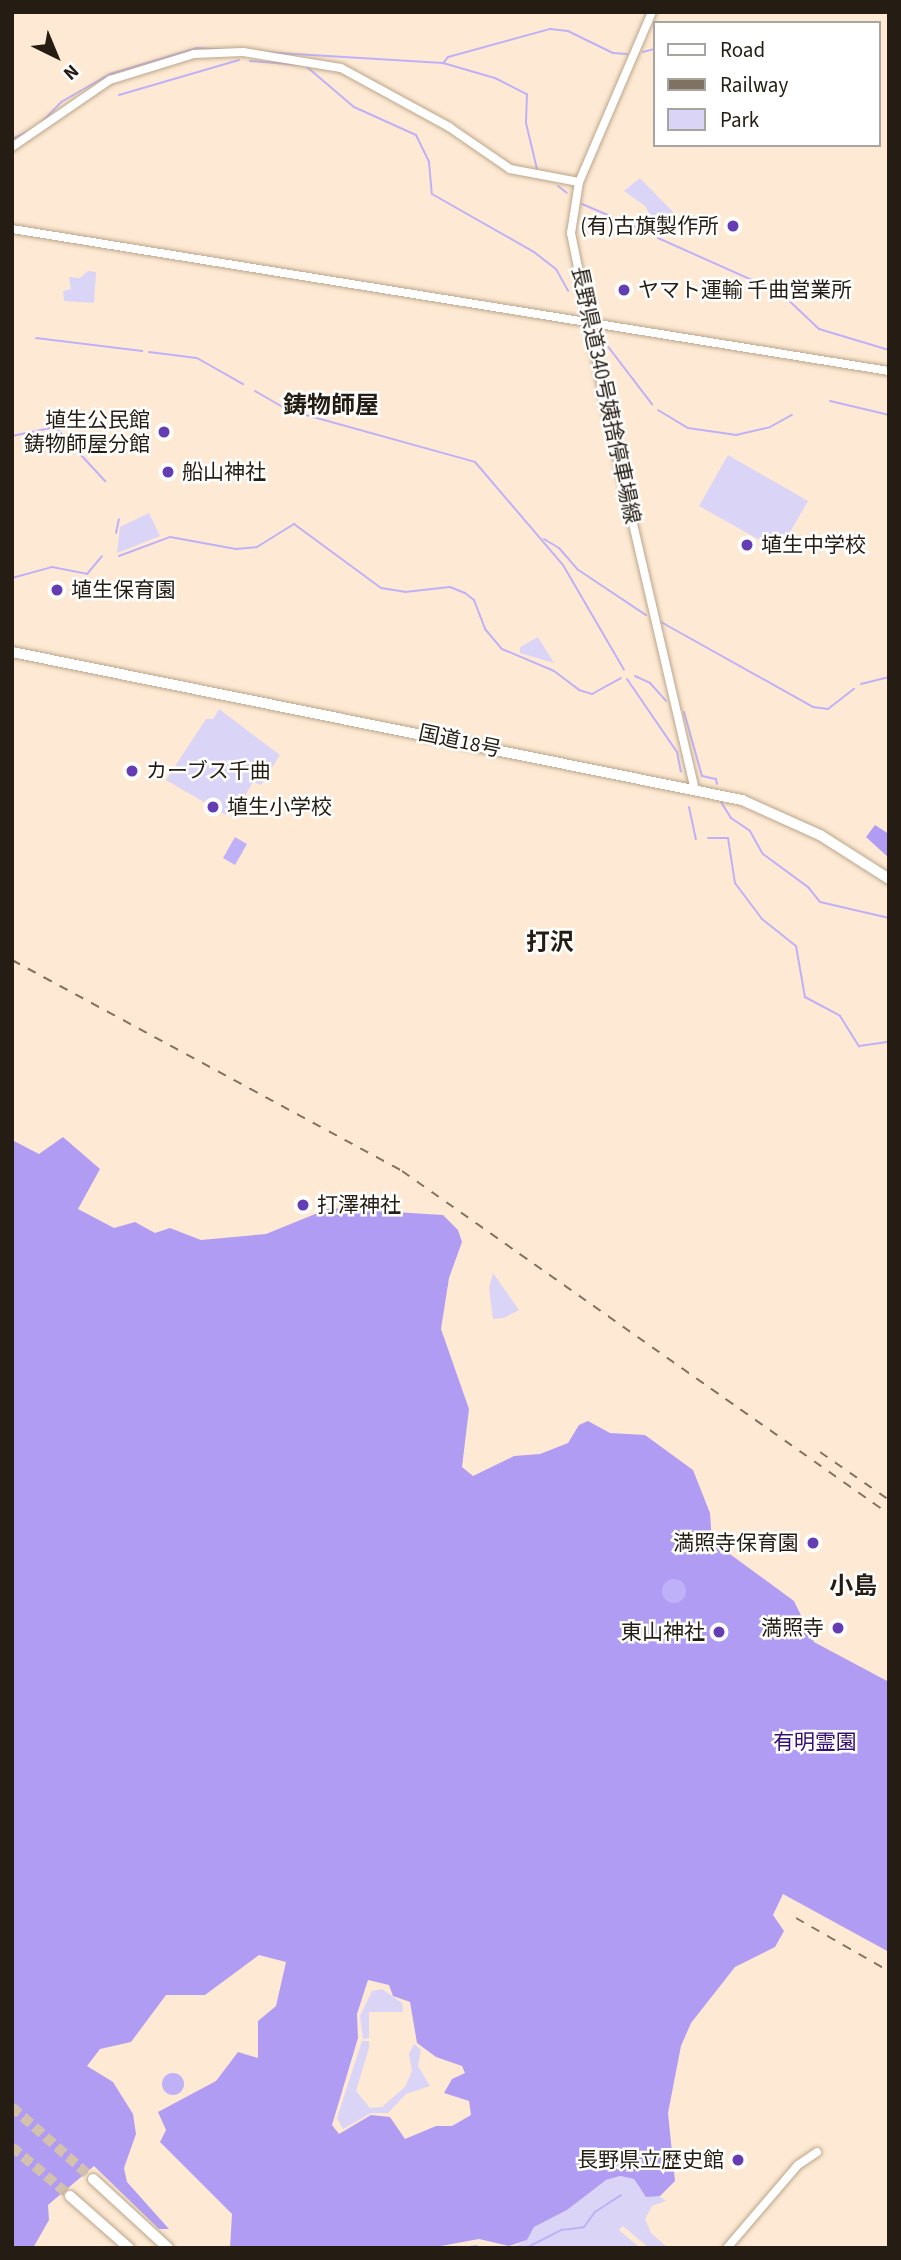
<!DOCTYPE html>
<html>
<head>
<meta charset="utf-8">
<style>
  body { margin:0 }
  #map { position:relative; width:901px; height:2260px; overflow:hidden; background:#feead4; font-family:"Source Sans 3","Noto Sans JP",sans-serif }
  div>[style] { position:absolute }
  .green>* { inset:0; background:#dad4f7 }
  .forest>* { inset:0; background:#b09df3 }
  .water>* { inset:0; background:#bfb1f7 }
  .round { border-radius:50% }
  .stream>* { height:2px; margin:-1px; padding:0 1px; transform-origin:1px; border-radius:1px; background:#bfb1f7 }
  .highway-tunnel>* { height:10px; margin-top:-5px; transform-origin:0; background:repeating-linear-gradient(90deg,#d3c1ad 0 10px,transparent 0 15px) }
  .roads { filter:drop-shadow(0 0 2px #bca58b) drop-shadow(0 0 2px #bca58b) }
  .secondary>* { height:8px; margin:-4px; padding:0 4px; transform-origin:4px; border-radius:4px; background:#fff }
  .highway>* { height:10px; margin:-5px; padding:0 5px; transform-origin:5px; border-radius:5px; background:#fff }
  .rail>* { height:2px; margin-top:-1px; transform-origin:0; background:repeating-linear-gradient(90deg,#7f7263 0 9px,transparent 0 18px) }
  .dots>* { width:19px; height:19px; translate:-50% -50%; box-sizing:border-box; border:4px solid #fff; border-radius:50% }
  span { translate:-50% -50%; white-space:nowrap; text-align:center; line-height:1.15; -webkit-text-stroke:5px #fff; paint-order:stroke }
  .poi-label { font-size:21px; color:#251d13 }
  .right { translate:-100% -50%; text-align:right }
  .left { translate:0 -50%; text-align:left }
  .street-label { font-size:21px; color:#251d13 }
  .park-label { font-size:21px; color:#370e73 }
  .quarter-label { font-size:24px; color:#251d13; font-weight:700 }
  .frame { position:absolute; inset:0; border:14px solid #251d13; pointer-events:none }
  .legend { position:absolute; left:653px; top:21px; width:228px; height:126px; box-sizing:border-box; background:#fff; border:2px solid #a8a5a1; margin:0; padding:9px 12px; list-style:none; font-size:21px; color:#251d13 }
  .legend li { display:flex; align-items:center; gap:14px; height:35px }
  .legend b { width:35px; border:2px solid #a8a5a1 }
  .north { position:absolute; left:21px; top:21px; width:70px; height:70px; -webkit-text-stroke:5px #fff; paint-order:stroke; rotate:137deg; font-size:19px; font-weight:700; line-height:28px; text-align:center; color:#251d13 }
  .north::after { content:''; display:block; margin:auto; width:24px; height:32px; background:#251d13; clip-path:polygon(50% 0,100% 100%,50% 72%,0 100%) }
</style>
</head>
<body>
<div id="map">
  <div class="green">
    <i style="clip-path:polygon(640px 178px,673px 212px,655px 224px,645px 206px,624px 191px)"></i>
    <i style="clip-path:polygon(88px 271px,96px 272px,94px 303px,64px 301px,63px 291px,71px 289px,69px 277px,80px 278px)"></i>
    <i style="clip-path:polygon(728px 455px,808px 501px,779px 551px,699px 506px)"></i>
    <i style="clip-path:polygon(149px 513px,160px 536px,117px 553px,120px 527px)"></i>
    <i style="clip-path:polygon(538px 637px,554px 663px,520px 653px,520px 647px)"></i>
    <i style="clip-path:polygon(219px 709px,280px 755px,261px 785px,253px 782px,235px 813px,226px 815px,166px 780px,206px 719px,213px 719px)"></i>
    <i style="clip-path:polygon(493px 1273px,519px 1310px,504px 1318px,493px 1319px,489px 1288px)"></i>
    <i style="clip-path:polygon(382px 1989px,402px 2003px,403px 2012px,369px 2012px,369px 2038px,363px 2039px,360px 2016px,372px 1991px)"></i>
    <i style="clip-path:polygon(362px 2041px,369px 2041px,369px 2048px,356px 2091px,370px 2108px,382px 2107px,405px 2087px,412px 2071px,409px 2054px,414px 2044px,421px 2050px,418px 2066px,430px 2086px,406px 2094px,388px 2113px,371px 2113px,343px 2129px,337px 2118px)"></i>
    <i style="clip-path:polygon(620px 2176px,634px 2179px,646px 2197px,656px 2194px,666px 2201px,652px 2206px,645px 2219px,651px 2233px,668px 2248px,649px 2248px,623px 2226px,619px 2230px,640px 2248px,510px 2248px,527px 2240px,534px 2227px,567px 2210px,606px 2180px)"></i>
  </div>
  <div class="forest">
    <i style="clip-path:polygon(875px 825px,889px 834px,889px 858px,866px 837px)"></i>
    <i style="clip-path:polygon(evenodd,63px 1137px,100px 1169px,78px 1209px,114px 1228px,135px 1222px,155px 1233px,170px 1228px,201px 1240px,266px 1234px,330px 1208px,443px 1215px,458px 1230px,462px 1242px,449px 1278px,441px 1329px,469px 1409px,462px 1467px,473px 1476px,514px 1456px,540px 1454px,568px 1443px,579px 1425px,588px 1421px,610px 1433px,645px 1435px,693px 1470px,710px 1513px,712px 1541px,794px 1601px,814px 1642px,889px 1682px,889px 1952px,783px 1894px,773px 1915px,784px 1931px,775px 1947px,735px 1967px,691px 2023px,681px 2046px,668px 2113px,675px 2181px,660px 2196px,646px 2197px,634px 2179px,620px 2176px,606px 2180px,567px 2210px,534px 2227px,527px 2240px,509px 2246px,479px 2239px,430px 2248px,230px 2248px,232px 2214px,160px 2142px,166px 2130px,158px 2112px,216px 2081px,238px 2052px,258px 2058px,258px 2021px,276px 2006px,286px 1962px,259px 1955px,205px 1995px,166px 1995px,131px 2042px,100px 2049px,87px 2066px,113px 2082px,133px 2114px,136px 2134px,124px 2168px,127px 2182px,169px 2229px,159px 2229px,94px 2166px,48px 2205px,49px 2220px,33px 2248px,12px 2248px,12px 1140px,39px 1154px,63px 1137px,368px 1980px,389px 1985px,393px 1996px,410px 2002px,417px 2043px,436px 2057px,462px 2066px,465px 2073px,452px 2079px,444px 2093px,469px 2101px,471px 2115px,452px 2126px,436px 2126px,405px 2139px,390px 2117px,371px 2115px,339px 2134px,332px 2125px,358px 2038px,357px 2014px,368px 1980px)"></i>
  </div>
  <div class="water">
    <i style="clip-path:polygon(235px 837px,247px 844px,235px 865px,223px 858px)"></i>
    <i class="round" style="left:662px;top:1579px;width:24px;height:24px"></i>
    <i class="round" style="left:162px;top:2073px;width:22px;height:22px"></i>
  </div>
  <div class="stream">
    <i style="left:643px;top:52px;width:11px;rotate:-15deg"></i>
    <i style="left:250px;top:61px;width:51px;rotate:4.5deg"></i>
    <i style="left:444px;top:62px;width:6px;rotate:-51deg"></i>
    <i style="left:448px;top:57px;width:106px;rotate:-15.4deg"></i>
    <i style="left:550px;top:29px;width:18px;rotate:6deg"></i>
    <i style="left:568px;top:31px;width:50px;rotate:26.1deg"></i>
    <i style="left:613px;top:53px;width:14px;rotate:4deg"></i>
    <i style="left:307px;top:67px;width:62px;rotate:40.4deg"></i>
    <i style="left:354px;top:107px;width:68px;rotate:24.3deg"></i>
    <i style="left:416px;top:135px;width:30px;rotate:64deg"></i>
    <i style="left:429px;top:162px;width:32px;rotate:85deg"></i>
    <i style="left:432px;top:194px;width:117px;rotate:29.6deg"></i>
    <i style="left:534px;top:252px;width:28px;rotate:38deg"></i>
    <i style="left:556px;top:269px;width:25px;rotate:61deg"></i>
    <i style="left:119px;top:95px;width:125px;rotate:-16.3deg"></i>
    <i style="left:41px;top:123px;width:29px;rotate:-46deg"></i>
    <i style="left:61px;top:102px;width:56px;rotate:-29.7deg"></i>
    <i style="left:110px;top:74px;width:91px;rotate:-16.6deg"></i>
    <i style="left:197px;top:48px;width:246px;rotate:3.5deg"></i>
    <i style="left:443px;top:63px;width:54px;rotate:16.1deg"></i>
    <i style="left:495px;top:78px;width:36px;rotate:27deg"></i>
    <i style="left:527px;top:94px;width:29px;rotate:92deg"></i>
    <i style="left:526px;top:123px;width:47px;rotate:76.6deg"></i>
    <i style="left:12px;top:139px;width:17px;rotate:-25deg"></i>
    <i style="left:558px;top:186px;width:11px;rotate:38deg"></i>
    <i style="left:582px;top:204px;width:69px;rotate:23.2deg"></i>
    <i style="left:658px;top:238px;width:135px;rotate:24.1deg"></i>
    <i style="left:781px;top:293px;width:52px;rotate:43.5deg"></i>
    <i style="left:819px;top:329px;width:73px;rotate:16.7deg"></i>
    <i style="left:36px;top:338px;width:107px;rotate:7deg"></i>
    <i style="left:603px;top:340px;width:81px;rotate:52.6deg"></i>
    <i style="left:149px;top:352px;width:48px;rotate:7.1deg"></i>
    <i style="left:197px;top:358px;width:53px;rotate:29.5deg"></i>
    <i style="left:255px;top:391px;width:38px;rotate:30deg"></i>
    <i style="left:288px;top:410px;width:194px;rotate:15.5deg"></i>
    <i style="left:475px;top:462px;width:135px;rotate:49.5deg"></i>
    <i style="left:563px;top:565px;width:121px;rotate:59.8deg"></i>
    <i style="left:830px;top:401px;width:61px;rotate:13.3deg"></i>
    <i style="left:658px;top:410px;width:35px;rotate:31deg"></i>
    <i style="left:688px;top:428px;width:49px;rotate:8.3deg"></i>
    <i style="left:736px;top:435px;width:35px;rotate:-13deg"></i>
    <i style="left:770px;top:427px;width:25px;rotate:-29deg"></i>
    <i style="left:12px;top:436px;width:44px;rotate:-11.8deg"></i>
    <i style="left:55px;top:427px;width:74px;rotate:47.2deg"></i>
    <i style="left:116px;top:533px;width:14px;rotate:-78deg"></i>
    <i style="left:544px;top:539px;width:17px;rotate:31deg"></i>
    <i style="left:559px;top:548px;width:28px;rotate:49deg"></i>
    <i style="left:577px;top:569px;width:83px;rotate:33.7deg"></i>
    <i style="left:119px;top:556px;width:54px;rotate:-20.4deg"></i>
    <i style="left:170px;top:537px;width:67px;rotate:10.3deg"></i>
    <i style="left:236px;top:549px;width:21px;rotate:-5deg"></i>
    <i style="left:257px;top:547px;width:44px;rotate:-31.9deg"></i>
    <i style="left:294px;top:524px;width:108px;rotate:36.3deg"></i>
    <i style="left:381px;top:588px;width:24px;rotate:9deg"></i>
    <i style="left:405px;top:592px;width:45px;rotate:-6.3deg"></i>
    <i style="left:450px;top:587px;width:16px;rotate:22deg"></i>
    <i style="left:465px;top:593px;width:11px;rotate:38deg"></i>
    <i style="left:474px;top:600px;width:31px;rotate:69deg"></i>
    <i style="left:485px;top:629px;width:26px;rotate:50deg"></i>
    <i style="left:502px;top:649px;width:56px;rotate:22.9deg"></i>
    <i style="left:554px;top:671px;width:31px;rotate:37deg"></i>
    <i style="left:579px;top:690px;width:14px;rotate:17deg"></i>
    <i style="left:592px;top:694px;width:33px;rotate:-29deg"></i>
    <i style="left:12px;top:578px;width:41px;rotate:-15.4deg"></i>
    <i style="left:52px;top:567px;width:36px;rotate:11deg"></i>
    <i style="left:87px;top:574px;width:23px;rotate:-50deg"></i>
    <i style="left:661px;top:622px;width:174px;rotate:29.2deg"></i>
    <i style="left:813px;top:707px;width:15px;rotate:8deg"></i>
    <i style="left:828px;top:709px;width:33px;rotate:-38deg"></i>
    <i style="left:635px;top:676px;width:17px;rotate:25deg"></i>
    <i style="left:650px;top:683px;width:24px;rotate:48deg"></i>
    <i style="left:627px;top:679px;width:88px;rotate:55.6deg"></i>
    <i style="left:677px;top:752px;width:20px;rotate:79deg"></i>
    <i style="left:861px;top:684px;width:29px;rotate:-14deg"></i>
    <i style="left:684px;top:712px;width:66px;rotate:74.3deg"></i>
    <i style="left:702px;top:776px;width:14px;rotate:12deg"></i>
    <i style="left:716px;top:779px;width:5px;rotate:79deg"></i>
    <i style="left:721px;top:802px;width:19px;rotate:58deg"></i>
    <i style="left:731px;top:818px;width:23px;rotate:34deg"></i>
    <i style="left:750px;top:831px;width:26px;rotate:61deg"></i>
    <i style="left:763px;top:854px;width:56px;rotate:36.3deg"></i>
    <i style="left:808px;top:887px;width:19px;rotate:51deg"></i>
    <i style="left:820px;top:902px;width:71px;rotate:13.1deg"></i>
    <i style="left:689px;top:807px;width:33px;rotate:78deg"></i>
    <i style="left:708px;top:838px;width:20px"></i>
    <i style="left:728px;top:838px;width:46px;rotate:81.2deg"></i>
    <i style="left:735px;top:883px;width:45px;rotate:53.1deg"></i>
    <i style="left:762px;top:919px;width:43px;rotate:38.5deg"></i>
    <i style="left:796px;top:946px;width:52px;rotate:80deg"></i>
    <i style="left:805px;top:997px;width:40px;rotate:28deg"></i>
    <i style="left:840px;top:1016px;width:36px;rotate:58deg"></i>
    <i style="left:859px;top:1046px;width:30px;rotate:-8deg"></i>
    <i style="left:528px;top:2247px;width:37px;rotate:-27deg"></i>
    <i style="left:561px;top:2230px;width:23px;rotate:-7deg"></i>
    <i style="left:584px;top:2227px;width:19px;rotate:-54deg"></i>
    <i style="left:595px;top:2212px;width:31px;rotate:-33deg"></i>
    <i style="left:462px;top:2248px;width:15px;rotate:-8deg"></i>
  </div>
  <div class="highway-tunnel">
    <i style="left:12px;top:2107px;width:108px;rotate:41.6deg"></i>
    <i style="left:12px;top:2147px;width:76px;rotate:40.2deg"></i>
  </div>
  <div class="roads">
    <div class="secondary">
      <i style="left:652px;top:12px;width:185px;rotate:113.2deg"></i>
      <i style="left:579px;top:182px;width:52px;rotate:98.9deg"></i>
      <i style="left:571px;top:233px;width:183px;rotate:78.6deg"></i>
      <i style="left:607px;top:412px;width:385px;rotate:76.9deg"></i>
      <i style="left:12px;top:147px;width:119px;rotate:-34.4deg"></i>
      <i style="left:110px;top:80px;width:88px;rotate:-17.2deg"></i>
      <i style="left:194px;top:54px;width:49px;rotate:-2.3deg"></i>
      <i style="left:243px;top:52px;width:99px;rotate:9.3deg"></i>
      <i style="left:341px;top:68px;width:123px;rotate:28.6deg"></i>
      <i style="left:449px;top:127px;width:74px;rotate:34.5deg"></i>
      <i style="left:510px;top:169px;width:70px;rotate:10.7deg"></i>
      <i style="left:12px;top:229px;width:888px;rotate:9.2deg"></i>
      <i style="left:727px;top:2248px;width:109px;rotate:-49.5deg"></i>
      <i style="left:798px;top:2165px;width:23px;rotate:-34deg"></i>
    </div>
    <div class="highway">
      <i style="left:12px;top:652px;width:745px;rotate:11.46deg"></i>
      <i style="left:742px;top:800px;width:85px;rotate:24.2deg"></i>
      <i style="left:820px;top:835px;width:82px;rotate:32.5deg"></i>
      <i style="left:93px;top:2179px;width:102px;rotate:42.6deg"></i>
      <i style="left:70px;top:2196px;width:79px;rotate:41.4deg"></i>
    </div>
  </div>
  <div class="rail">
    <i style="left:12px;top:960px;width:443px;rotate:28.4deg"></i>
    <i style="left:402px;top:1171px;width:596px;rotate:35.16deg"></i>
    <i style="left:820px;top:1452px;width:84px;rotate:34.8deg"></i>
    <i style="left:796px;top:1918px;width:107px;rotate:29.7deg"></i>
  </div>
  <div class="dots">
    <i style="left:733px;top:226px;background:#643db5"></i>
    <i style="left:624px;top:290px;background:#643db5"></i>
    <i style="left:164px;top:432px;background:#643db5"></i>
    <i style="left:168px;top:472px;background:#643db5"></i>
    <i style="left:747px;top:545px;background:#643db5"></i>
    <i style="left:57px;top:590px;background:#643db5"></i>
    <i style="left:132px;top:771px;background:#643db5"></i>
    <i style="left:213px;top:807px;background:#643db5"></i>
    <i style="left:303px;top:1205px;background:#643db5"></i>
    <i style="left:813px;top:1543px;background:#643db5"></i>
    <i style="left:838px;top:1628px;background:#643db5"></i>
    <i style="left:719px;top:1632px;background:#643db5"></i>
    <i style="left:738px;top:2160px;background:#643db5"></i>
  </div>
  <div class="poi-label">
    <span class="right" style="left:719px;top:226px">(有)古旗製作所</span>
    <span class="left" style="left:638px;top:290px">ヤマト運輸 千曲営業所</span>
    <span class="right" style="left:150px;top:432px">埴生公民館<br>鋳物師屋分館</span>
    <span class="left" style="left:182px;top:472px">船山神社</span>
    <span class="left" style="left:761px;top:545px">埴生中学校</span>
    <span class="left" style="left:71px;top:590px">埴生保育園</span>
    <span class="left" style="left:146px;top:771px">カーブス千曲</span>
    <span class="left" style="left:227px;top:807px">埴生小学校</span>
    <span class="left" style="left:317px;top:1205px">打澤神社</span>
    <span class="right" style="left:799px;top:1543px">満照寺保育園</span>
    <span class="right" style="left:824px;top:1628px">満照寺</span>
    <span class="right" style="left:705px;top:1632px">東山神社</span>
    <span class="right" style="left:724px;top:2160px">長野県立歴史館</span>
  </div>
  <div class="street-label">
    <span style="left:606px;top:395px;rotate:78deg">長野県道340号姨捨停車場線</span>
    <span style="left:460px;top:741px;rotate:12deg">国道18号</span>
  </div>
  <div class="park-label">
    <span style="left:815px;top:1742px">有明霊園</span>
  </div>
  <div class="quarter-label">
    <span style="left:331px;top:406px">鋳物師屋</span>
    <span style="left:550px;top:943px">打沢</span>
    <span style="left:853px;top:1587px">小島</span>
  </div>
  <div class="frame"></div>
  <ul class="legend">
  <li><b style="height:9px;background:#fff"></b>Road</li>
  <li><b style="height:9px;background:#7f7263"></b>Railway</li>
  <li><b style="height:19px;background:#dad4f7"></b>Park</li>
  </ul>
  <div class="north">N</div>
</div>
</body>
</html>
